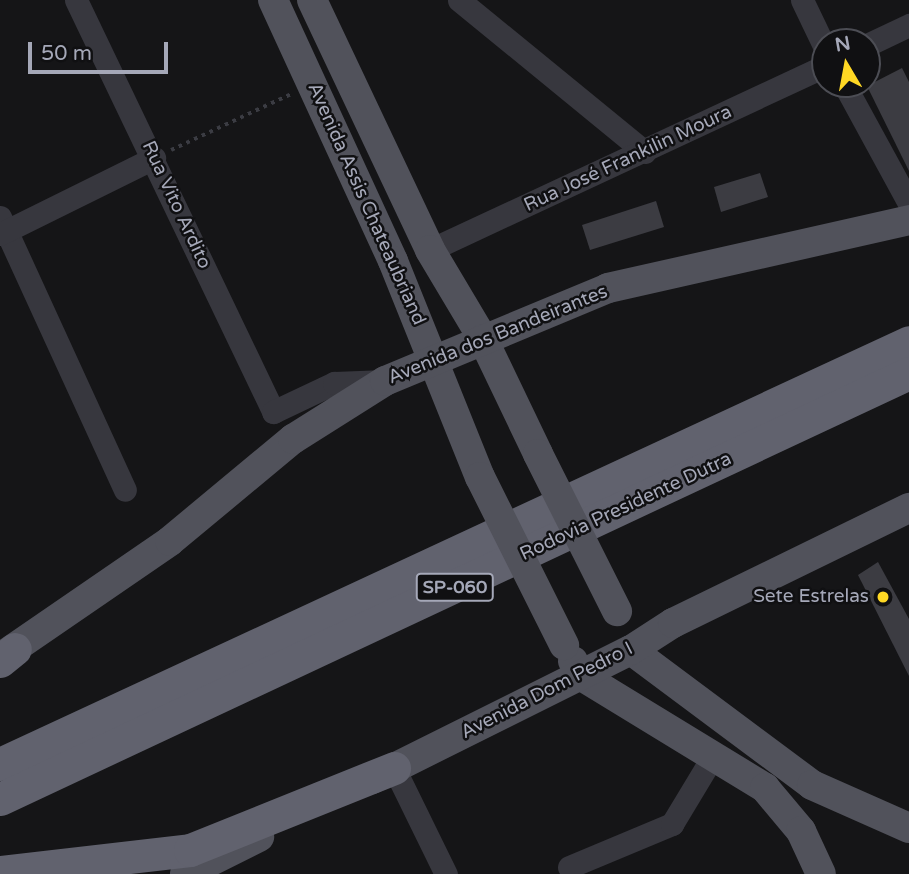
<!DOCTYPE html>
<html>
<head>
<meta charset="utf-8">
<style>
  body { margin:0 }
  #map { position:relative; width:909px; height:874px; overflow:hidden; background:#151517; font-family:"Varela Round",sans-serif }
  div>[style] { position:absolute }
  .building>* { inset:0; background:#3c3c42 }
  .path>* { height:3.5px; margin-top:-1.75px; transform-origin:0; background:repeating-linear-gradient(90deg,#3b3c43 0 3.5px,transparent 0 8.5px) }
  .minor>* { height:23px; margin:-11.5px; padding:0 11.5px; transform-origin:11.5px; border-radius:11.5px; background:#37373e }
  .major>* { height:30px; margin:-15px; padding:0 15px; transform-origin:15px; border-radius:15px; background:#51525b }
  .highway>* { height:33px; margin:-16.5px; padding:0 16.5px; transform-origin:16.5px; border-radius:16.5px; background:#61626e }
  .major-bridge>* { height:30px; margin:-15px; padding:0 15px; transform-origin:15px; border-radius:15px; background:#51525b }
  .dots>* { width:19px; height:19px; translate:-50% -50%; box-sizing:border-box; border:4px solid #101012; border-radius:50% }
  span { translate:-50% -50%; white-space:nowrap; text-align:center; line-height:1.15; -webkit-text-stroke:5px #101012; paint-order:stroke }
  .shield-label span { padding:2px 5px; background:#101012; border:2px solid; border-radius:5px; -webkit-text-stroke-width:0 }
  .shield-label { font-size:18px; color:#a5a8b8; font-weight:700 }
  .street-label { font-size:19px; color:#a5a8b8 }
  .poi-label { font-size:19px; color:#a5a8b8 }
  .right { translate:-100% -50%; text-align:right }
  .north { position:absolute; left:811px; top:28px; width:70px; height:70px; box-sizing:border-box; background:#101012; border:2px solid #4c4d54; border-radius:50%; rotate:350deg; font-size:19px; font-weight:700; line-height:28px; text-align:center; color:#a5a8b8 }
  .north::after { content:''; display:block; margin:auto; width:24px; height:32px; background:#ffd824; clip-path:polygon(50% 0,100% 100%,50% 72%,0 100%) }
  .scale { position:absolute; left:28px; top:42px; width:140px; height:32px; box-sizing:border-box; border:4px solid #a5a8b8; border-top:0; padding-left:9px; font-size:21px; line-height:24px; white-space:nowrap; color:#a5a8b8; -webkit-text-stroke:5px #101012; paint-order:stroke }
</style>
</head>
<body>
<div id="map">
  <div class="building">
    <i style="clip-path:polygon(902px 68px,909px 82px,909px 171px,867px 86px)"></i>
    <i style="clip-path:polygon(760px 173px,768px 197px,721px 212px,714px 187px)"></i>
    <i style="clip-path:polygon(656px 201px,664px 227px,590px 250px,582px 225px)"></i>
    <i style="clip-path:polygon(878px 562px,909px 619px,909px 676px,858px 575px)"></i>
  </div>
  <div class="path">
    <i style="left:171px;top:150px;width:132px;rotate:-25deg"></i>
  </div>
  <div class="minor">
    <i style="left:76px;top:0;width:457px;rotate:64.4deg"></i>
    <i style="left:273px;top:412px;width:68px;rotate:-25.4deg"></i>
    <i style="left:334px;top:383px;width:51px;rotate:-2.2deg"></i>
    <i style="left:459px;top:0;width:240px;rotate:39.3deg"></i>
    <i style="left:802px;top:0;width:53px;rotate:64.4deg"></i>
    <i style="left:867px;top:45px;width:47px;rotate:-25.5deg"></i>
    <i style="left:844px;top:84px;width:136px;rotate:61.4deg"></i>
    <i style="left:0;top:217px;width:300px;rotate:65.4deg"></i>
    <i style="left:0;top:234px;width:172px;rotate:-26.3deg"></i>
    <i style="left:430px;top:250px;width:436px;rotate:-25deg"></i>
    <i style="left:394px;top:768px;width:118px;rotate:63.9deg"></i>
    <i style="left:569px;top:867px;width:112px;rotate:-22.7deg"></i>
    <i style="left:672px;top:824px;width:79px;rotate:-58.9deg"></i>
  </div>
  <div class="major">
    <i style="left:273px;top:0;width:287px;rotate:65.3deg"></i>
    <i style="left:393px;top:261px;width:233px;rotate:68.1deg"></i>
    <i style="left:312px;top:0;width:276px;rotate:64.7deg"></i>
    <i style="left:430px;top:250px;width:104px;rotate:59.2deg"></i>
    <i style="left:483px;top:339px;width:127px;rotate:64.4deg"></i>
    <i style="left:631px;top:650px;width:226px;rotate:36.7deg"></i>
    <i style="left:812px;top:785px;width:106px;rotate:23.9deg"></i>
    <i style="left:0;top:658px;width:206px;rotate:-34.5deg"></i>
    <i style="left:170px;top:541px;width:160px;rotate:-39.7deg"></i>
    <i style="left:293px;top:439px;width:109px;rotate:-32.2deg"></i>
    <i style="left:385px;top:381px;width:242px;rotate:-22.6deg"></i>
    <i style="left:608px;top:288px;width:309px;rotate:-12.7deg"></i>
    <i style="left:573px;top:661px;width:16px;rotate:63deg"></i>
    <i style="left:580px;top:675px;width:217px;rotate:31.4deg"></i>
    <i style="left:765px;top:788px;width:56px;rotate:50.1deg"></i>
    <i style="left:801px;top:831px;width:47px;rotate:65.1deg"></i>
    <i style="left:372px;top:779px;width:289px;rotate:-26.5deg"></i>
    <i style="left:631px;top:650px;width:50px;rotate:-32.7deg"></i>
    <i style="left:673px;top:623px;width:263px;rotate:-26deg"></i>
    <i style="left:185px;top:874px;width:83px;rotate:-26.6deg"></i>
  </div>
  <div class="highway">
    <i style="left:0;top:661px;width:19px;rotate:-39deg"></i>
    <i style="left:0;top:764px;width:1002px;rotate:-24.9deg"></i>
    <i style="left:0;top:799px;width:1004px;rotate:-25.11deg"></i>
    <i style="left:0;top:872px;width:191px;rotate:-6.6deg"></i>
    <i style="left:190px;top:850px;width:220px;rotate:-21.9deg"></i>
  </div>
  <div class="major-bridge">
    <i style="left:538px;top:454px;width:176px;rotate:63.3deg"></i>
    <i style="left:480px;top:477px;width:188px;rotate:63.4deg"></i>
  </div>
  <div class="dots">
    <i style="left:883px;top:597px;background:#ffd824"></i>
  </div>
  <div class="shield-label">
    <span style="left:455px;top:587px">SP-060</span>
  </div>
  <div class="street-label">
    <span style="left:628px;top:159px;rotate:-25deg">Rua José Frankilin Moura</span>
    <span style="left:366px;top:204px;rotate:66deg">Avenida Assis Chateaubriand</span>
    <span style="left:176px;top:205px;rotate:65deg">Rua Vito Ardito</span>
    <span style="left:498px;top:335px;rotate:-22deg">Avenida dos Bandeirantes</span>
    <span style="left:626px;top:507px;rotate:-25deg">Rodovia Presidente Dutra</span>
    <span style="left:547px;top:691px;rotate:-27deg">Avenida Dom Pedro I</span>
  </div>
  <div class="poi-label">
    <span class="right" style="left:869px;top:597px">Sete Estrelas</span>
  </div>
  <div class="north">N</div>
  <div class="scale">50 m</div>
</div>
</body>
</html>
